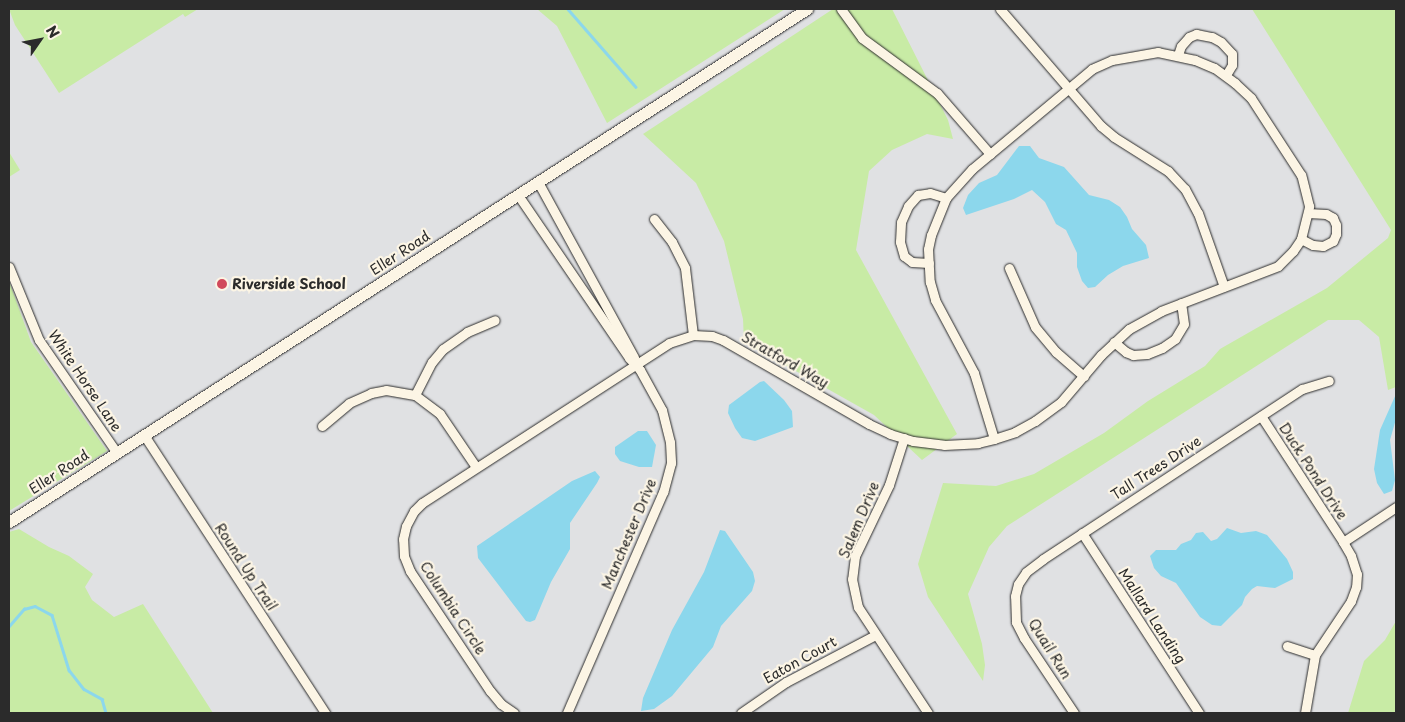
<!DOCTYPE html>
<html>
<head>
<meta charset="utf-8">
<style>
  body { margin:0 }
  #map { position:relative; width:1405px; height:722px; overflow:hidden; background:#e0e1e3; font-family:"Playpen Sans",sans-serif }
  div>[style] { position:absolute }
  .green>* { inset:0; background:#c8eba5 }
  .water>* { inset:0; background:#8cd7ec }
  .stream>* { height:2.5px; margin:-1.25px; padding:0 1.25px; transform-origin:1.25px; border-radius:1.25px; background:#8cd7ec }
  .roads { filter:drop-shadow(0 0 1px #2b2b2b) drop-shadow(0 0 1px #2b2b2b) }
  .minor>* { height:9px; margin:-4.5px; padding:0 4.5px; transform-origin:4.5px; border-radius:4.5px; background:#fcf5e5 }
  .tertiary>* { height:11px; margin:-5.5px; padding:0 5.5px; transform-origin:5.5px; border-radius:5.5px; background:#fcf5e5 }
  .dots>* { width:14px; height:14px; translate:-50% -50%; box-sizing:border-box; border:2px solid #fcf5e5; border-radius:50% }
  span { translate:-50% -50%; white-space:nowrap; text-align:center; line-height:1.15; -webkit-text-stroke:4.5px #fcf5e5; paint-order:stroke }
  .street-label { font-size:14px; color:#2b2b2b }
  .poi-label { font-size:14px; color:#2b2b2b; font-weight:700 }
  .left { translate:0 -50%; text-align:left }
  .frame { position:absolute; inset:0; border:10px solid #2b2b2b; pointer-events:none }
  .north { position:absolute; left:15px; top:15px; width:50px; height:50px; -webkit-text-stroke:4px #fcf5e5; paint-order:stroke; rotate:57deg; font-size:14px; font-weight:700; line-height:20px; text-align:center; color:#2b2b2b }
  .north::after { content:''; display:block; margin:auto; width:18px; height:22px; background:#2b2b2b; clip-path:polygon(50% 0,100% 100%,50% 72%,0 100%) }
</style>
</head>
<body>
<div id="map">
  <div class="green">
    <i style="clip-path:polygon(9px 9px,198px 9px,185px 17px,183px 14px,59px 93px,15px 25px)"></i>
    <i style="clip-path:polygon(537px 9px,785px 9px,607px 123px,557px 26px)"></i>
    <i style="clip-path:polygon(833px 9px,892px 9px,948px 120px,953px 139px,927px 134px,892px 150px,869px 171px,856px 250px,957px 434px,922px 460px,874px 415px,744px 342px,743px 319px,724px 241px,696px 183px,643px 134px)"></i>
    <i style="clip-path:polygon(1252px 9px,1396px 9px,1396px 387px,1388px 390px,1379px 337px,1359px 320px,1328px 320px,1007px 526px,989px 547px,968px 594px,982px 644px,985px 665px,983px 681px,928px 597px,918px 564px,943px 483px,996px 486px,1034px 474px,1104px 433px,1148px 401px,1205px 366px,1220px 349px,1327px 288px,1388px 238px,1391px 230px)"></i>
    <i style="clip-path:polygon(9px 152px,20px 170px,9px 177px)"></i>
    <i style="clip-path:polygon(9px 281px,31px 342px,107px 451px,9px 511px)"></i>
    <i style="clip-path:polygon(19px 529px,49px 547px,69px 556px,93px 574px,85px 587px,92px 600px,114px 617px,143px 604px,213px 713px,9px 713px,9px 532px)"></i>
    <i style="clip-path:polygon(1396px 621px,1396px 713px,1348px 713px,1364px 661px,1385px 640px)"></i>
  </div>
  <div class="water">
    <i style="clip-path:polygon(1019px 146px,1030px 146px,1039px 158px,1064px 167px,1089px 195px,1109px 200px,1120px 207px,1127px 217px,1132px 229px,1146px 245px,1149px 258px,1123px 266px,1108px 275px,1095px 287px,1088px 288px,1082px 281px,1077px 267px,1077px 253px,1066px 230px,1056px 224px,1045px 202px,1032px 190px,1014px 199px,966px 215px,963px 208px,968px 195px,979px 183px,997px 175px)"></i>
    <i style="clip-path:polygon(764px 381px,784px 400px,792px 411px,793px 427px,755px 441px,742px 438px,735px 428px,728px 413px,729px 405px,760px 382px)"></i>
    <i style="clip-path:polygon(1396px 394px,1396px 419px,1390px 440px,1395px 480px,1392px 491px,1384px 494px,1377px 483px,1374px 469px,1380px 430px)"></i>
    <i style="clip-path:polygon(638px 431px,647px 431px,656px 445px,652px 467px,639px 467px,620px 461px,615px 454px,615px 447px)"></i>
    <i style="clip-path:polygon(595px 471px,600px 477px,597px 483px,570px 523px,570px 549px,551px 582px,535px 620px,530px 622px,526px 621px,478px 558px,477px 546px,572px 481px)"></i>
    <i style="clip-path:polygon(1227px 528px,1241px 533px,1256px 531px,1267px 535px,1287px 559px,1293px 572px,1293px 579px,1275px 588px,1257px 586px,1252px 589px,1245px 597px,1242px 605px,1221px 626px,1212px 625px,1200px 617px,1176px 583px,1161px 576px,1154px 568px,1150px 556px,1156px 550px,1176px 550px,1181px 544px,1191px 540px,1196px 533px,1203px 532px,1211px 541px,1217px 539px)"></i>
    <i style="clip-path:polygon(720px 530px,725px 531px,753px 572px,755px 581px,752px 591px,721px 626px,713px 647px,672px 696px,654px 709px,641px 711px,643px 698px,672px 630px,704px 572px)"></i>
  </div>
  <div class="stream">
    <i style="left:568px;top:9px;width:103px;rotate:48.9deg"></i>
    <i style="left:9px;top:626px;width:23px;rotate:-49deg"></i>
    <i style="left:24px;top:609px;width:11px;rotate:-15deg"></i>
    <i style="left:35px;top:606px;width:19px;rotate:28deg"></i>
    <i style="left:52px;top:615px;width:58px;rotate:72.8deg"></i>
    <i style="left:69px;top:670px;width:24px;rotate:52deg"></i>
    <i style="left:84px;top:689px;width:21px;rotate:29deg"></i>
    <i style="left:102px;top:699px;width:15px;rotate:74deg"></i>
  </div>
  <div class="roads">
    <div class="minor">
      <i style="left:841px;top:9px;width:36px;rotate:54deg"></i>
      <i style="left:862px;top:38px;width:93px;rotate:36.3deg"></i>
      <i style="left:937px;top:93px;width:81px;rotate:49deg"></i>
      <i style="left:1000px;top:9px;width:155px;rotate:49.2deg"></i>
      <i style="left:1101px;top:126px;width:17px;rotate:40deg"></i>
      <i style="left:1114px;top:137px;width:64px;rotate:32.2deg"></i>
      <i style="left:1168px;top:171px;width:25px;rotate:47deg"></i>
      <i style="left:1185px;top:189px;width:27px;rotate:62deg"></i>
      <i style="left:1198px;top:213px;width:78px;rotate:70.6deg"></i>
      <i style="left:1178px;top:55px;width:9px;rotate:-72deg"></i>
      <i style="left:1181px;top:46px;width:12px;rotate:-48deg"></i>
      <i style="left:1189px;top:37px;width:8px;rotate:-23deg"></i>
      <i style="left:1196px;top:34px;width:16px;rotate:11deg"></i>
      <i style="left:1212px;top:37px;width:10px;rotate:29deg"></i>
      <i style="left:1221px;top:42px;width:16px;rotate:47deg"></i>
      <i style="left:1232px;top:54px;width:11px;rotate:90deg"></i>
      <i style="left:1232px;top:65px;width:12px;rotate:121deg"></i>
      <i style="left:538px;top:182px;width:200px;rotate:61.3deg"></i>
      <i style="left:518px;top:195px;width:197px;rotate:55.7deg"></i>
      <i style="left:629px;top:358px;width:16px;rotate:47deg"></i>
      <i style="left:640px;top:370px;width:46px;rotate:61.2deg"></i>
      <i style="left:662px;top:410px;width:33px;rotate:76deg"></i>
      <i style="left:670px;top:442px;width:21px;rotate:87deg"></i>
      <i style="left:671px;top:463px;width:30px;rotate:105deg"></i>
      <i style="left:663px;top:492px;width:241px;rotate:113.5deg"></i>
      <i style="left:654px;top:219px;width:29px;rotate:52deg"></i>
      <i style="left:672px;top:242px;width:29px;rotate:63deg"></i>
      <i style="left:685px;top:268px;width:67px;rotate:83.2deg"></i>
      <i style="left:1301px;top:239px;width:13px;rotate:27deg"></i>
      <i style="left:1313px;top:245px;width:10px;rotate:6deg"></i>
      <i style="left:1323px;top:246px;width:11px;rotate:-27deg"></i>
      <i style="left:1333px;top:241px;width:8px;rotate:-67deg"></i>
      <i style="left:1336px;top:234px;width:9px;rotate:-90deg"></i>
      <i style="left:1336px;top:225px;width:8px;rotate:-113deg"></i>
      <i style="left:1333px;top:218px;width:8px;rotate:-150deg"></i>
      <i style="left:1326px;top:214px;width:18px;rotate:-177deg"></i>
      <i style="left:929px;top:263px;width:17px;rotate:-177deg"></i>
      <i style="left:912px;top:262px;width:10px;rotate:-143deg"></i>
      <i style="left:904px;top:256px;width:15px;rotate:-106deg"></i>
      <i style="left:900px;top:242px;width:20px;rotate:-87deg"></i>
      <i style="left:901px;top:222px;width:17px;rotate:-66deg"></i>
      <i style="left:908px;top:206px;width:15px;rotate:-48deg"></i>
      <i style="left:918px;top:195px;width:12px;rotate:-9deg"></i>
      <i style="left:930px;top:193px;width:17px;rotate:17deg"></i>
      <i style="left:9px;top:267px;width:79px;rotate:67.7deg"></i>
      <i style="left:39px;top:340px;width:137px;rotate:55.4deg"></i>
      <i style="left:1009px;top:268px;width:64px;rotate:66.2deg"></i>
      <i style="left:1035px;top:327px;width:33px;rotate:50deg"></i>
      <i style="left:1056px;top:352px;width:37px;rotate:41deg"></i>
      <i style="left:1114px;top:342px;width:16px;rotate:40deg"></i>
      <i style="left:1126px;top:352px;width:8px;rotate:23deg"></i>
      <i style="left:1133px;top:355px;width:14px;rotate:-4deg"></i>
      <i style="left:1147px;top:354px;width:16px;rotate:-22deg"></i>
      <i style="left:1162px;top:348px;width:16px;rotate:-35deg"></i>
      <i style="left:1175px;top:339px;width:17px;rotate:-59deg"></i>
      <i style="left:1184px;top:324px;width:21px;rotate:-98deg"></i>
      <i style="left:415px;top:395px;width:37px;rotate:-63deg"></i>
      <i style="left:432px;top:362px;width:17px;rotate:-50deg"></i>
      <i style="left:443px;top:349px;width:29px;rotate:-35deg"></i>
      <i style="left:467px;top:332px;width:30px;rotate:-23deg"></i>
      <i style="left:1261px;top:416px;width:150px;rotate:56.9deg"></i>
      <i style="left:1343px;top:542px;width:16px;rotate:60deg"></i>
      <i style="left:1351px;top:556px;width:19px;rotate:72deg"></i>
      <i style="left:1357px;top:574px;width:13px;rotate:94deg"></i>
      <i style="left:1356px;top:587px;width:15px;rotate:110deg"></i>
      <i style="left:1351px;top:601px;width:65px;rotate:123.7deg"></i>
      <i style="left:1315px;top:655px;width:59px;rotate:99.8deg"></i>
      <i style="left:322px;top:426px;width:35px;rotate:-40deg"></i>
      <i style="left:349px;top:403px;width:24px;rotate:-24deg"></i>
      <i style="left:371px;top:393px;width:15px;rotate:-11deg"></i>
      <i style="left:386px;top:390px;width:29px;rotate:10deg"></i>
      <i style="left:415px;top:395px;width:31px;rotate:37deg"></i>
      <i style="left:440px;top:414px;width:64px;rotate:55.8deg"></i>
      <i style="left:144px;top:435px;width:332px;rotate:56.9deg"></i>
      <i style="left:904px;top:438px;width:49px;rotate:107.7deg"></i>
      <i style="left:889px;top:485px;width:79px;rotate:115.6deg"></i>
      <i style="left:855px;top:556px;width:23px;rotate:97deg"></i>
      <i style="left:852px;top:579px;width:29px;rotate:78deg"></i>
      <i style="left:858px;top:607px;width:127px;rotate:56.6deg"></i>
      <i style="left:1082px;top:533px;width:215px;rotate:57deg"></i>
      <i style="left:1343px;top:542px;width:64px;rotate:-33.4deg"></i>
      <i style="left:1287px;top:646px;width:29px;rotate:18deg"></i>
      <i style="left:514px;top:713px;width:16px;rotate:-145deg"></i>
      <i style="left:501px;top:704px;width:17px;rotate:-130deg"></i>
      <i style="left:490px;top:691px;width:144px;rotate:-123.7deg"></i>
      <i style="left:410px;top:571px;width:16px;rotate:-112deg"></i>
      <i style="left:404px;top:556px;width:17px;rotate:-93deg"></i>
      <i style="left:403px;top:539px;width:13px;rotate:-77deg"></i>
      <i style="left:406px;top:526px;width:17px;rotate:-62deg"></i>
      <i style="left:414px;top:511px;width:11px;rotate:-45deg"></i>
      <i style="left:422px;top:503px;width:294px;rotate:-32.9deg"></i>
      <i style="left:669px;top:343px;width:25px;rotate:-18deg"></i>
      <i style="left:693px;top:335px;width:19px;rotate:3deg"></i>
      <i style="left:712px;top:336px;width:12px;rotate:20deg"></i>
      <i style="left:723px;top:340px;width:168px;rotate:29.9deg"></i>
      <i style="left:869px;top:424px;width:23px;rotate:25deg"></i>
      <i style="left:890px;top:434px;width:24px;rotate:17deg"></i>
      <i style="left:913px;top:441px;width:31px;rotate:7deg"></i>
      <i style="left:944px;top:445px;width:34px;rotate:-3deg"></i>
      <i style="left:978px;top:443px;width:16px;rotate:-14deg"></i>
      <i style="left:994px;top:439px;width:22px;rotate:-18deg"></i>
      <i style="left:1015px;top:432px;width:23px;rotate:-29deg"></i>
      <i style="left:1035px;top:421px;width:32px;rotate:-36deg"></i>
      <i style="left:1061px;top:402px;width:62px;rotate:-49.6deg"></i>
      <i style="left:1101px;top:355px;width:38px;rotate:-43deg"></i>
      <i style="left:1129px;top:329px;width:37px;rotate:-29deg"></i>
      <i style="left:1161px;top:311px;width:125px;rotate:-21deg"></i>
      <i style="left:1278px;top:266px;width:21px;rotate:-45deg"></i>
      <i style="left:1293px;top:251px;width:14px;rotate:-56deg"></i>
      <i style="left:1301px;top:239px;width:34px;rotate:-76deg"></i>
      <i style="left:1309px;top:206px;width:32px;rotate:-104deg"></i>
      <i style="left:1301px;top:175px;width:92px;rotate:-123deg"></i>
      <i style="left:1251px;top:98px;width:22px;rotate:-137deg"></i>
      <i style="left:1235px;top:83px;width:26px;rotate:-144deg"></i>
      <i style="left:1214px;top:68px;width:21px;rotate:-157deg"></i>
      <i style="left:1195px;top:60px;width:38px;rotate:-168deg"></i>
      <i style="left:1158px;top:52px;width:47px;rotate:170.1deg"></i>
      <i style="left:1112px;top:60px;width:22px;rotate:156deg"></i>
      <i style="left:1092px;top:69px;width:156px;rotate:140.2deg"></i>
      <i style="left:972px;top:169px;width:39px;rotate:132deg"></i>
      <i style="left:946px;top:198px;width:40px;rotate:112deg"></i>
      <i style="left:931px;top:235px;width:14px;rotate:102deg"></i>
      <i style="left:928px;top:249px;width:33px;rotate:87deg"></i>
      <i style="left:930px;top:282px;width:19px;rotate:74deg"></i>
      <i style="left:935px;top:300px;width:83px;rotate:61.9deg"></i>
      <i style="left:974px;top:373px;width:69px;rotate:73.1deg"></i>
      <i style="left:741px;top:713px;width:55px;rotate:-34.6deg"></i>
      <i style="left:786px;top:682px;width:101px;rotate:-27.8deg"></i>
      <i style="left:1074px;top:713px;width:90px;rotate:-123.7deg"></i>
      <i style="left:1024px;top:638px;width:18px;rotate:-117deg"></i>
      <i style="left:1016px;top:622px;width:26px;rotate:-92deg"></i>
      <i style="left:1015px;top:596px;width:12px;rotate:-76deg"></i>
      <i style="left:1018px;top:584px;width:14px;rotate:-56deg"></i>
      <i style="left:1026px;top:572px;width:21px;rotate:-37deg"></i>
      <i style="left:1043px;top:559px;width:310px;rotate:-33.3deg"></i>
      <i style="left:1302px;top:389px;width:28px;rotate:-17deg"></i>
    </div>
    <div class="tertiary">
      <i style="left:9px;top:522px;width:949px;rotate:-32.74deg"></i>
    </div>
  </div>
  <div class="dots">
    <i style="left:222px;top:284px;background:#d1495b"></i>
  </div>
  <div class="street-label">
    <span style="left:400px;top:253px;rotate:-33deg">Eller Road</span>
    <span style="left:785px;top:360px;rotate:30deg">Stratford Way</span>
    <span style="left:85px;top:381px;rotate:56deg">White Horse Lane</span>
    <span style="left:1156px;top:468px;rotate:-33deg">Tall Trees Drive</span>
    <span style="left:1313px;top:471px;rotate:57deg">Duck Pond Drive</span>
    <span style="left:59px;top:472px;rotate:-33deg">Eller Road</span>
    <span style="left:859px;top:520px;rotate:-67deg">Salem Drive</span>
    <span style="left:629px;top:534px;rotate:-67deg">Manchester Drive</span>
    <span style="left:246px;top:567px;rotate:57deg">Round Up Trail</span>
    <span style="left:453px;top:608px;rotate:57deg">Columbia Circle</span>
    <span style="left:1152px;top:616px;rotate:57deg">Mallard Landing</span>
    <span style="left:1050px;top:649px;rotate:58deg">Quail Run</span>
    <span style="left:800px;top:660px;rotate:-29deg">Eaton Court</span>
  </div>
  <div class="poi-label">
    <span class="left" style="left:232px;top:284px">Riverside School</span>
  </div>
  <div class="frame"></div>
  <div class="north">N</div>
</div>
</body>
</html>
